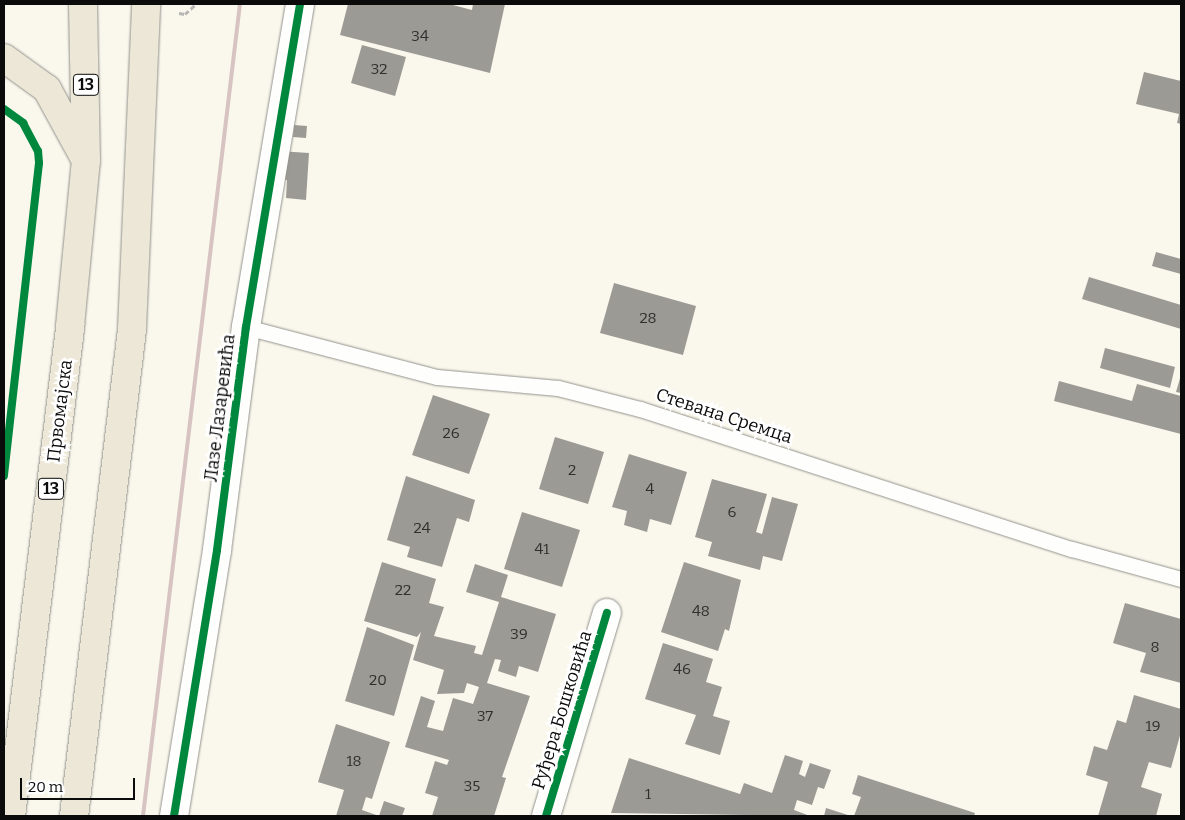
<!DOCTYPE html>
<html>
<head>
<meta charset="utf-8">
<style>
  body { margin:0 }
  #map { position:relative; width:1185px; height:820px; overflow:hidden; background:#faf8ed; font-family:Bitter,serif }
  div>[style] { position:absolute }
  .building>* { inset:0; background:#9c9a94 }
  .path>* { height:3px; margin-top:-1.5px; transform-origin:0; background:repeating-linear-gradient(90deg,#b7b7b5 0 5px,transparent 0 7.5px) }
  .roads { filter:drop-shadow(0 0 1px #93928d) drop-shadow(0 0 1px #93928d) }
  .lane>* { height:15px; margin:-7.5px; padding:0 7.5px; transform-origin:7.5px; border-radius:7.5px; background:#fefefc }
  .street>* { height:28px; margin:-14px; padding:0 14px; transform-origin:14px; border-radius:14px; background:#fefefc }
  .primary>* { height:28px; margin:-14px; padding:0 14px; transform-origin:14px; border-radius:14px; background:#ece7d6 }
  .rail>* { height:4px; margin:-2px; padding:0 2px; transform-origin:2px; border-radius:2px; background:#d7c3c2 }
  .cycleway>* { height:8px; margin:-4px; padding:0 4px; transform-origin:4px; border-radius:4px; background:#00873e }
  span { translate:-50% -50%; white-space:nowrap; text-align:center; line-height:1.15; -webkit-text-stroke:5px #fff; paint-order:stroke }
  .number-label { font-size:15px; color:#2f2f2d }
  .number-label span { -webkit-text-stroke-width:0 }
  .shield-label span { padding:1px 4px; background:#fff; border:1px solid; border-radius:4px; -webkit-text-stroke-width:0 }
  .shield-label { font-size:16px; color:#0b0b0b; font-weight:700 }
  .street-label { font-size:18px; color:#0b0b0b }
  .frame { position:absolute; inset:0; border:5px solid #0b0b0b; pointer-events:none }
  .scale { position:absolute; left:20px; top:778px; width:115px; height:22px; box-sizing:border-box; border:2px solid #0b0b0b; border-top:0; padding-left:6px; font-size:15px; line-height:18px; white-space:nowrap; color:#0b0b0b; -webkit-text-stroke:4px #fff; paint-order:stroke }
</style>
</head>
<body>
<div id="map">
  <div class="building">
    <i style="clip-path:polygon(348px 4px,449px 4px,472px 10px,473px 4px,505px 4px,490px 73px,340px 35px)"></i>
    <i style="clip-path:polygon(362px 45px,406px 57px,395px 96px,351px 83px)"></i>
    <i style="clip-path:polygon(1144px 72px,1181px 81px,1181px 124px,1177px 123px,1179px 114px,1136px 104px)"></i>
    <i style="clip-path:polygon(294px 125px,307px 126px,306px 138px,293px 137px)"></i>
    <i style="clip-path:polygon(279px 151px,309px 153px,306px 200px,286px 198px,287px 180px,276px 179px)"></i>
    <i style="clip-path:polygon(1156px 252px,1181px 259px,1181px 274px,1152px 266px)"></i>
    <i style="clip-path:polygon(1089px 277px,1181px 305px,1181px 329px,1082px 299px)"></i>
    <i style="clip-path:polygon(614px 283px,696px 306px,683px 355px,600px 333px)"></i>
    <i style="clip-path:polygon(1105px 348px,1175px 367px,1170px 388px,1100px 368px)"></i>
    <i style="clip-path:polygon(1181px 375px,1181px 393px,1176px 392px)"></i>
    <i style="clip-path:polygon(1059px 381px,1132px 401px,1137px 384px,1181px 396px,1181px 434px,1054px 401px)"></i>
    <i style="clip-path:polygon(433px 395px,490px 414px,469px 474px,412px 455px)"></i>
    <i style="clip-path:polygon(555px 437px,604px 452px,588px 504px,539px 489px)"></i>
    <i style="clip-path:polygon(629px 454px,687px 472px,671px 525px,650px 519px,647px 532px,624px 525px,627px 511px,612px 507px)"></i>
    <i style="clip-path:polygon(406px 476px,475px 500px,469px 522px,457px 518px,442px 567px,407px 557px,410px 547px,387px 540px)"></i>
    <i style="clip-path:polygon(712px 479px,767px 494px,756px 532px,762px 534px,772px 497px,798px 504px,782px 561px,763px 556px,760px 570px,708px 556px,712px 542px,695px 537px)"></i>
    <i style="clip-path:polygon(522px 512px,580px 530px,562px 587px,504px 569px)"></i>
    <i style="clip-path:polygon(382px 562px,436px 579px,429px 603px,444px 607px,434px 636px,476px 646px,474px 653px,482px 655px,499px 602px,466px 592px,475px 564px,508px 575px,501px 597px,556px 614px,538px 672px,519px 666px,516px 677px,498px 671px,501px 660px,495px 659px,487px 683px,530px 696px,502px 777px,506px 778px,494px 816px,432px 816px,438px 797px,425px 793px,435px 761px,447px 765px,449px 760px,405px 747px,421px 696px,435px 701px,427px 727px,443px 731px,453px 698px,473px 704px,479px 687px,467px 683px,464px 693px,437px 694px,444px 670px,413px 660px,421px 632px,417px 637px,364px 621px)"></i>
    <i style="clip-path:polygon(684px 562px,741px 580px,729px 631px,725px 629px,718px 651px,661px 632px)"></i>
    <i style="clip-path:polygon(1125px 603px,1181px 619px,1181px 683px,1140px 672px,1146px 653px,1113px 643px)"></i>
    <i style="clip-path:polygon(367px 627px,414px 645px,394px 716px,345px 701px)"></i>
    <i style="clip-path:polygon(663px 643px,713px 659px,706px 682px,722px 687px,713px 716px,730px 721px,720px 755px,685px 744px,696px 715px,645px 699px)"></i>
    <i style="clip-path:polygon(1134px 695px,1181px 709px,1181px 732px,1171px 768px,1149px 762px,1141px 787px,1162px 794px,1156px 816px,1098px 816px,1108px 782px,1086px 775px,1094px 746px,1107px 750px,1117px 720px,1126px 723px)"></i>
    <i style="clip-path:polygon(336px 724px,390px 742px,372px 799px,366px 797px,362px 810px,379px 816px,384px 801px,405px 808px,402px 816px,336px 816px,344px 790px,318px 782px)"></i>
    <i style="clip-path:polygon(785px 755px,803px 761px,799px 774px,805px 777px,810px 763px,831px 770px,824px 789px,818px 787px,812px 805px,797px 800px,794px 810px,810px 816px,611px 813px,629px 758px,740px 794px,744px 783px,772px 793px)"></i>
    <i style="clip-path:polygon(858px 775px,975px 813px,974px 816px,854px 816px,861px 797px,852px 794px)"></i>
    <i style="clip-path:polygon(826px 808px,851px 816px,824px 816px)"></i>
  </div>
  <div class="path">
    <i style="left:179px;top:13px;width:6px;rotate:9deg"></i>
    <i style="left:185px;top:14px;width:15px;rotate:-42deg"></i>
  </div>
  <div class="roads">
    <div class="lane">
      <i style="left:246px;top:327px;width:197px;rotate:14.7deg"></i>
      <i style="left:437px;top:377px;width:121px;rotate:5.2deg"></i>
      <i style="left:558px;top:388px;width:85px;rotate:14.4deg"></i>
      <i style="left:640px;top:409px;width:454px;rotate:18deg"></i>
      <i style="left:1072px;top:549px;width:113px;rotate:15.4deg"></i>
    </div>
    <div class="street">
      <i style="left:174px;top:816px;width:269px;rotate:-80.8deg"></i>
      <i style="left:217px;top:550px;width:225px;rotate:-82.6deg"></i>
      <i style="left:246px;top:327px;width:327px;rotate:-80.5deg"></i>
      <i style="left:546px;top:816px;width:212px;rotate:-73.3deg"></i>
    </div>
    <div class="primary">
      <i style="left:4px;top:58px;width:53px;rotate:35.8deg"></i>
      <i style="left:47px;top:89px;width:75px;rotate:61.4deg"></i>
      <i style="left:11px;top:816px;width:494px;rotate:-83.1deg"></i>
      <i style="left:70px;top:326px;width:166px;rotate:-84.5deg"></i>
      <i style="left:86px;top:161px;width:157px;rotate:-91.1deg"></i>
      <i style="left:74px;top:816px;width:490px;rotate:-83.2deg"></i>
      <i style="left:132px;top:329px;width:325px;rotate:-87.5deg"></i>
    </div>
  </div>
  <div class="rail">
    <i style="left:143px;top:816px;width:818px;rotate:-83.19deg"></i>
  </div>
  <div class="cycleway">
    <i style="left:4px;top:109px;width:24px;rotate:36deg"></i>
    <i style="left:23px;top:123px;width:32px;rotate:62deg"></i>
    <i style="left:38px;top:151px;width:12px;rotate:85deg"></i>
    <i style="left:39px;top:163px;width:315px;rotate:96.4deg"></i>
    <i style="left:174px;top:816px;width:269px;rotate:-80.8deg"></i>
    <i style="left:217px;top:550px;width:225px;rotate:-82.6deg"></i>
    <i style="left:246px;top:327px;width:327px;rotate:-80.5deg"></i>
    <i style="left:546px;top:816px;width:212px;rotate:-73.3deg"></i>
  </div>
  <div class="number-label">
    <span style="left:420px;top:37px">34</span>
    <span style="left:379px;top:70px">32</span>
    <span style="left:648px;top:319px">28</span>
    <span style="left:451px;top:434px">26</span>
    <span style="left:572px;top:471px">2</span>
    <span style="left:650px;top:490px">4</span>
    <span style="left:732px;top:513px">6</span>
    <span style="left:422px;top:529px">24</span>
    <span style="left:542px;top:550px">41</span>
    <span style="left:403px;top:591px">22</span>
    <span style="left:701px;top:612px">48</span>
    <span style="left:519px;top:635px">39</span>
    <span style="left:1155px;top:648px">8</span>
    <span style="left:682px;top:670px">46</span>
    <span style="left:378px;top:681px">20</span>
    <span style="left:485px;top:717px">37</span>
    <span style="left:1153px;top:727px">19</span>
    <span style="left:354px;top:762px">18</span>
    <span style="left:472px;top:787px">35</span>
    <span style="left:648px;top:795px">1</span>
  </div>
  <div class="shield-label">
    <span style="left:86px;top:85px">13</span>
    <span style="left:51px;top:489px">13</span>
  </div>
  <div class="street-label">
    <span style="left:220px;top:408px;rotate:-83deg">Лазе Лазаревића</span>
    <span style="left:60px;top:411px;rotate:-83deg">Првомајска</span>
    <span style="left:724px;top:416px;rotate:18deg">Стевана Сремца</span>
    <span style="left:562px;top:710px;rotate:-73deg">Руђера Бошковића</span>
  </div>
  <div class="frame"></div>
  <div class="scale">20 m</div>
</div>
</body>
</html>
